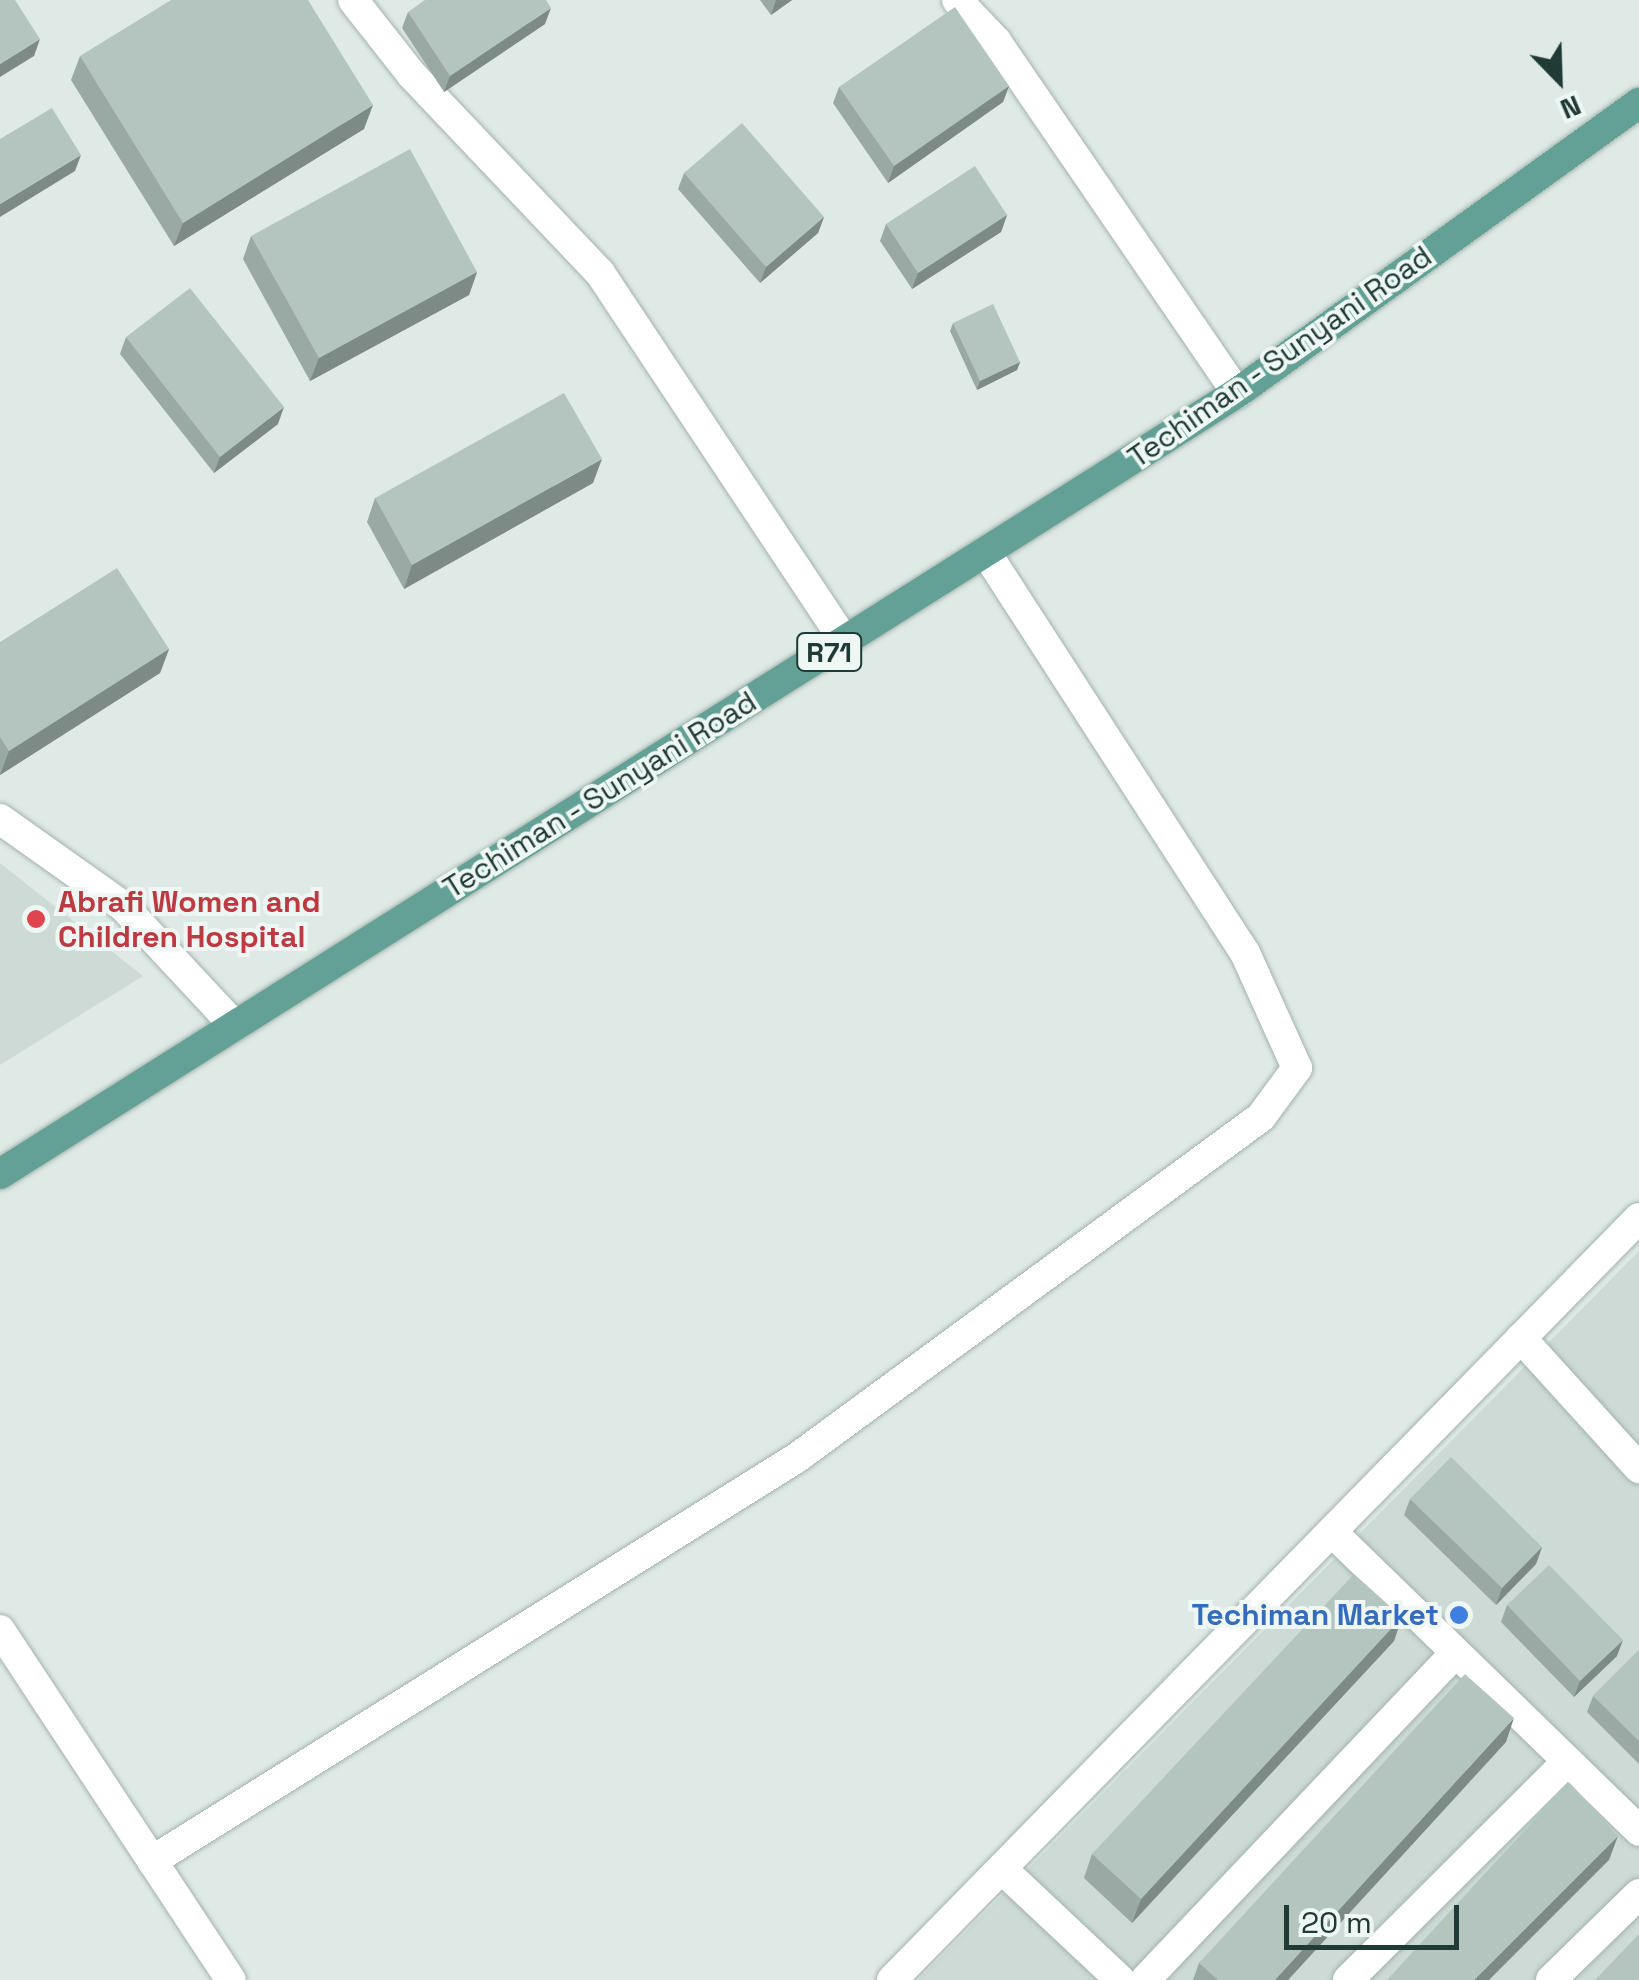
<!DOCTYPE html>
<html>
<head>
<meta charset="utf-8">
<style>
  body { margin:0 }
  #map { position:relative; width:1639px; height:1980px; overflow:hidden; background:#dfeae6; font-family:"Space Grotesk",sans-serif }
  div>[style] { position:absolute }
  .built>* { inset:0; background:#cddad5 }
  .roads { filter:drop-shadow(0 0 2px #a2b2ad) drop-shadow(0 0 2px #a2b2ad) }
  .minor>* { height:30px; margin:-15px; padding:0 15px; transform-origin:15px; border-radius:15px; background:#fff }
  .major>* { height:30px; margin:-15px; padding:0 15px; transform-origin:15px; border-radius:15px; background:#63a096 }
  .wall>* { inset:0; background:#9ba9a4 }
  .shaded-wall>* { inset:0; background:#7e8a86 }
  .building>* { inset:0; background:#b4c5bf }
  .dots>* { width:28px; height:28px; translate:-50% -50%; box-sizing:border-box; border:5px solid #eff7f4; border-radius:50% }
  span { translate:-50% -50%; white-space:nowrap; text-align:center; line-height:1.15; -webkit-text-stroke:8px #eff7f4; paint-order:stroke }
  .shield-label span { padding:2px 8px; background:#eff7f4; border:2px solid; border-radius:8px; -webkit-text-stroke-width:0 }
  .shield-label { font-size:28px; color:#203a35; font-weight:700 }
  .street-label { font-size:30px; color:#203a35 }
  .health-label { font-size:30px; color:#be3a42; font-weight:700 }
  .left { translate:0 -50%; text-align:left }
  .shop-label { font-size:30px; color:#366cbe; font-weight:700 }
  .right { translate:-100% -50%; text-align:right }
  .north { position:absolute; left:1509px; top:30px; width:100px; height:100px; -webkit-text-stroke:8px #eff7f4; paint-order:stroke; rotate:157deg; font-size:28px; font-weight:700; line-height:40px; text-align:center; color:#203a35 }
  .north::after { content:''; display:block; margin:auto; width:35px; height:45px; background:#203a35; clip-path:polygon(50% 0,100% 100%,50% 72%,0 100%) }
  .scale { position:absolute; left:1284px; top:1905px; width:175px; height:45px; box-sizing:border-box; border:5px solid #203a35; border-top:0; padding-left:12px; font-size:30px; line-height:35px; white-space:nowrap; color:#203a35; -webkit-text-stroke:8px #eff7f4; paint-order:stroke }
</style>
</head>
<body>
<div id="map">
  <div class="built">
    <i style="clip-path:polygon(0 863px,143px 976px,0 1065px)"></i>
    <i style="clip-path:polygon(1639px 1251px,1639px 1980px,918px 1980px)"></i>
  </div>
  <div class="roads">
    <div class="minor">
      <i style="left:353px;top:0;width:95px;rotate:51.8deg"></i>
      <i style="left:412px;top:75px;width:273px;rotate:46.5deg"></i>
      <i style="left:600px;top:273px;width:443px;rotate:56.4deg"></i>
      <i style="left:957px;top:0;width:57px;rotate:46.4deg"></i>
      <i style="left:996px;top:41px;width:427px;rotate:55.6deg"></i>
      <i style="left:0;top:819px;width:151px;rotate:35.3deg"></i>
      <i style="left:123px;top:906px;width:161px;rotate:47deg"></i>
      <i style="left:1521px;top:1338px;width:176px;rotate:47.8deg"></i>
      <i style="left:1332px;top:1532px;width:429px;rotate:44.2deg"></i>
      <i style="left:0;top:1630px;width:419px;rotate:56.6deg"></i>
      <i style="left:152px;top:1861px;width:762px;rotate:-32.02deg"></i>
      <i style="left:798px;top:1457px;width:574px;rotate:-36.29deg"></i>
      <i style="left:1261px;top:1117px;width:61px;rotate:-53.7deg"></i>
      <i style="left:1297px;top:1068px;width:126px;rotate:-114.3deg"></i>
      <i style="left:1245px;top:953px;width:475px;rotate:-122.9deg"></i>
      <i style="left:1002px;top:1869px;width:162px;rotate:43.2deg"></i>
      <i style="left:892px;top:1980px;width:1067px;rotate:-45.57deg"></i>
      <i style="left:1145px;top:1980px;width:449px;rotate:-46.5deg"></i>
      <i style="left:1348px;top:1980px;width:310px;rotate:-44.9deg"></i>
      <i style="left:1551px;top:1980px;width:123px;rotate:-44.3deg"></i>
    </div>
    <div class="major">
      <i style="left:0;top:1174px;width:1463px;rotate:-32.27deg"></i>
      <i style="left:1237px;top:393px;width:496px;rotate:-35.8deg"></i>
    </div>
  </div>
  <div class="wall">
    <i style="clip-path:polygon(760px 0,792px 0,771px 15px)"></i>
    <i style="clip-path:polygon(408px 12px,545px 24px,444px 92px,402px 28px)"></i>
    <i style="clip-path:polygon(80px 56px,364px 129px,174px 246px,71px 80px)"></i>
    <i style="clip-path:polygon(1009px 86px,1003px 102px,888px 183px,833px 103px,839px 87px)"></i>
    <i style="clip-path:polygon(684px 173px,824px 217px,818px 233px,760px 283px,678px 189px)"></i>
    <i style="clip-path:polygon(1007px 215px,1001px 232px,912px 289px,880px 241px,886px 224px)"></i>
    <i style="clip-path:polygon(251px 236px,477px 272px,469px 295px,310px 381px,243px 259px)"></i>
    <i style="clip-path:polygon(953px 323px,1020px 362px,1017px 370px,977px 390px,950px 331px)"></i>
    <i style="clip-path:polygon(126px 337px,278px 424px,214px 473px,120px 354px)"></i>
    <i style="clip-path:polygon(593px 483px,404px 589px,367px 522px,375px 498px)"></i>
    <i style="clip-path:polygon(0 642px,169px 649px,160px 673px,0 775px)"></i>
    <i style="clip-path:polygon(1410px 1499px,1542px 1547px,1536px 1564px,1496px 1605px,1404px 1515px)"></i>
    <i style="clip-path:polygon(1507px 1605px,1617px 1656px,1574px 1697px,1501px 1622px)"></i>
    <i style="clip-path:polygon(1402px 1617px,1394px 1641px,1132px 1923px,1084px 1878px,1092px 1854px)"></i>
    <i style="clip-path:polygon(1639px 1650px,1639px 1764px,1587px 1712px,1593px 1696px)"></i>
    <i style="clip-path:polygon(1506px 1742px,1288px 1980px,1193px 1980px,1199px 1963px)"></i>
  </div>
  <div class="shaded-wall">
    <i style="clip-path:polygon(776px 0,792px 0,771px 15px)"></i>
    <i style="clip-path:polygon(551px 8px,545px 24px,444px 92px,450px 76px)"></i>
    <i style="clip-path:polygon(40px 39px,34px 56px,0 77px,0 64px)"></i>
    <i style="clip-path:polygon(1009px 86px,1003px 102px,888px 183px,894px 166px)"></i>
    <i style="clip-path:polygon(373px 105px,364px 129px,174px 246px,183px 223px)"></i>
    <i style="clip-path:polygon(81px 155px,75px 171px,0 217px,0 204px)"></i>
    <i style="clip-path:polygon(1007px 215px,1001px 232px,912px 289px,918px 273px)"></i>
    <i style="clip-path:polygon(824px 217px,818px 233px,760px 283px,766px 267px)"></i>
    <i style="clip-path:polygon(477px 272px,469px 295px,310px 381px,319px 358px)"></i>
    <i style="clip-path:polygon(1020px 362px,1017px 370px,977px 390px,980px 381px)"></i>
    <i style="clip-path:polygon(284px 407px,278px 424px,214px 473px,220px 457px)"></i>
    <i style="clip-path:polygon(602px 459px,593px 483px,404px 589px,412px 565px)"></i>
    <i style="clip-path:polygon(169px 649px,160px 673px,0 775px,9px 751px)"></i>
    <i style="clip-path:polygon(1542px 1547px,1536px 1564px,1496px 1605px,1502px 1588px)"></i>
    <i style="clip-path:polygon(1402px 1617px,1394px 1641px,1132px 1923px,1141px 1899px)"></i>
    <i style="clip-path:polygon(1623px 1640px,1617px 1656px,1574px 1697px,1580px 1681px)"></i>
    <i style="clip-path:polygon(1514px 1718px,1506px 1742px,1288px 1980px,1275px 1980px)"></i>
    <i style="clip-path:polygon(1618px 1836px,1609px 1860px,1489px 1980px,1474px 1980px)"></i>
  </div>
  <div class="building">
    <i style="clip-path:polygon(0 0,15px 0,40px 39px,0 64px)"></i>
    <i style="clip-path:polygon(171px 0,308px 0,373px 105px,183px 223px,80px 56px)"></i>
    <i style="clip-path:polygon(425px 0,546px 0,551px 8px,450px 76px,408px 12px)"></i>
    <i style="clip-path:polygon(955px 7px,1009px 86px,894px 166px,839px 87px)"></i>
    <i style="clip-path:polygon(52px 108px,81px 155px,0 204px,0 139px)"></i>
    <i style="clip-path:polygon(742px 123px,824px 217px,766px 267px,684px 173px)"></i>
    <i style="clip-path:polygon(410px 149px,477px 272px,319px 358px,251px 236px)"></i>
    <i style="clip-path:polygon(975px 166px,1007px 215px,918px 273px,886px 224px)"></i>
    <i style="clip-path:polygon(190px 288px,284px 407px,220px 457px,126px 337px)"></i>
    <i style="clip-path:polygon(993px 304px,1020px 362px,980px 381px,953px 323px)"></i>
    <i style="clip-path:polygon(564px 393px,602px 459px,412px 565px,375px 498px)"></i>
    <i style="clip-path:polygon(117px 568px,169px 649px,9px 751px,0 737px,0 642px)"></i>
    <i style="clip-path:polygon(1451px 1457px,1542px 1547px,1502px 1588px,1410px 1499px)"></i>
    <i style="clip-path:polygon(1549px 1565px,1623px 1640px,1580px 1681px,1507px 1605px)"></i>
    <i style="clip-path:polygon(1354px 1574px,1402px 1617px,1141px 1899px,1092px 1854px)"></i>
    <i style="clip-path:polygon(1639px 1650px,1639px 1741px,1593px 1696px)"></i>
    <i style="clip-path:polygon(1465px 1674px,1514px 1718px,1275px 1980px,1218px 1980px,1199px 1963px)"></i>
    <i style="clip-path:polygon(1569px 1782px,1618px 1836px,1474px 1980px,1387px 1980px)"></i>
    <i style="clip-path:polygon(1639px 1934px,1639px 1980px,1595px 1980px)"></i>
  </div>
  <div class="dots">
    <i style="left:36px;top:919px;background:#e0444e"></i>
    <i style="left:1459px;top:1615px;background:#3f7fe0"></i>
  </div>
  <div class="shield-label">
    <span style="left:829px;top:652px">R71</span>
  </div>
  <div class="street-label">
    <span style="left:1280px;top:357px;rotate:-35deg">Techiman - Sunyani Road</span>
    <span style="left:600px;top:795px;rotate:-32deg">Techiman - Sunyani Road</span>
  </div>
  <div class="health-label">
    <span class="left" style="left:58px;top:919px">Abrafi Women and<br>Children Hospital</span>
  </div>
  <div class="shop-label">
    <span class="right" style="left:1439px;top:1615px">Techiman Market</span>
  </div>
  <div class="north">N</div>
  <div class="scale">20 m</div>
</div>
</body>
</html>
